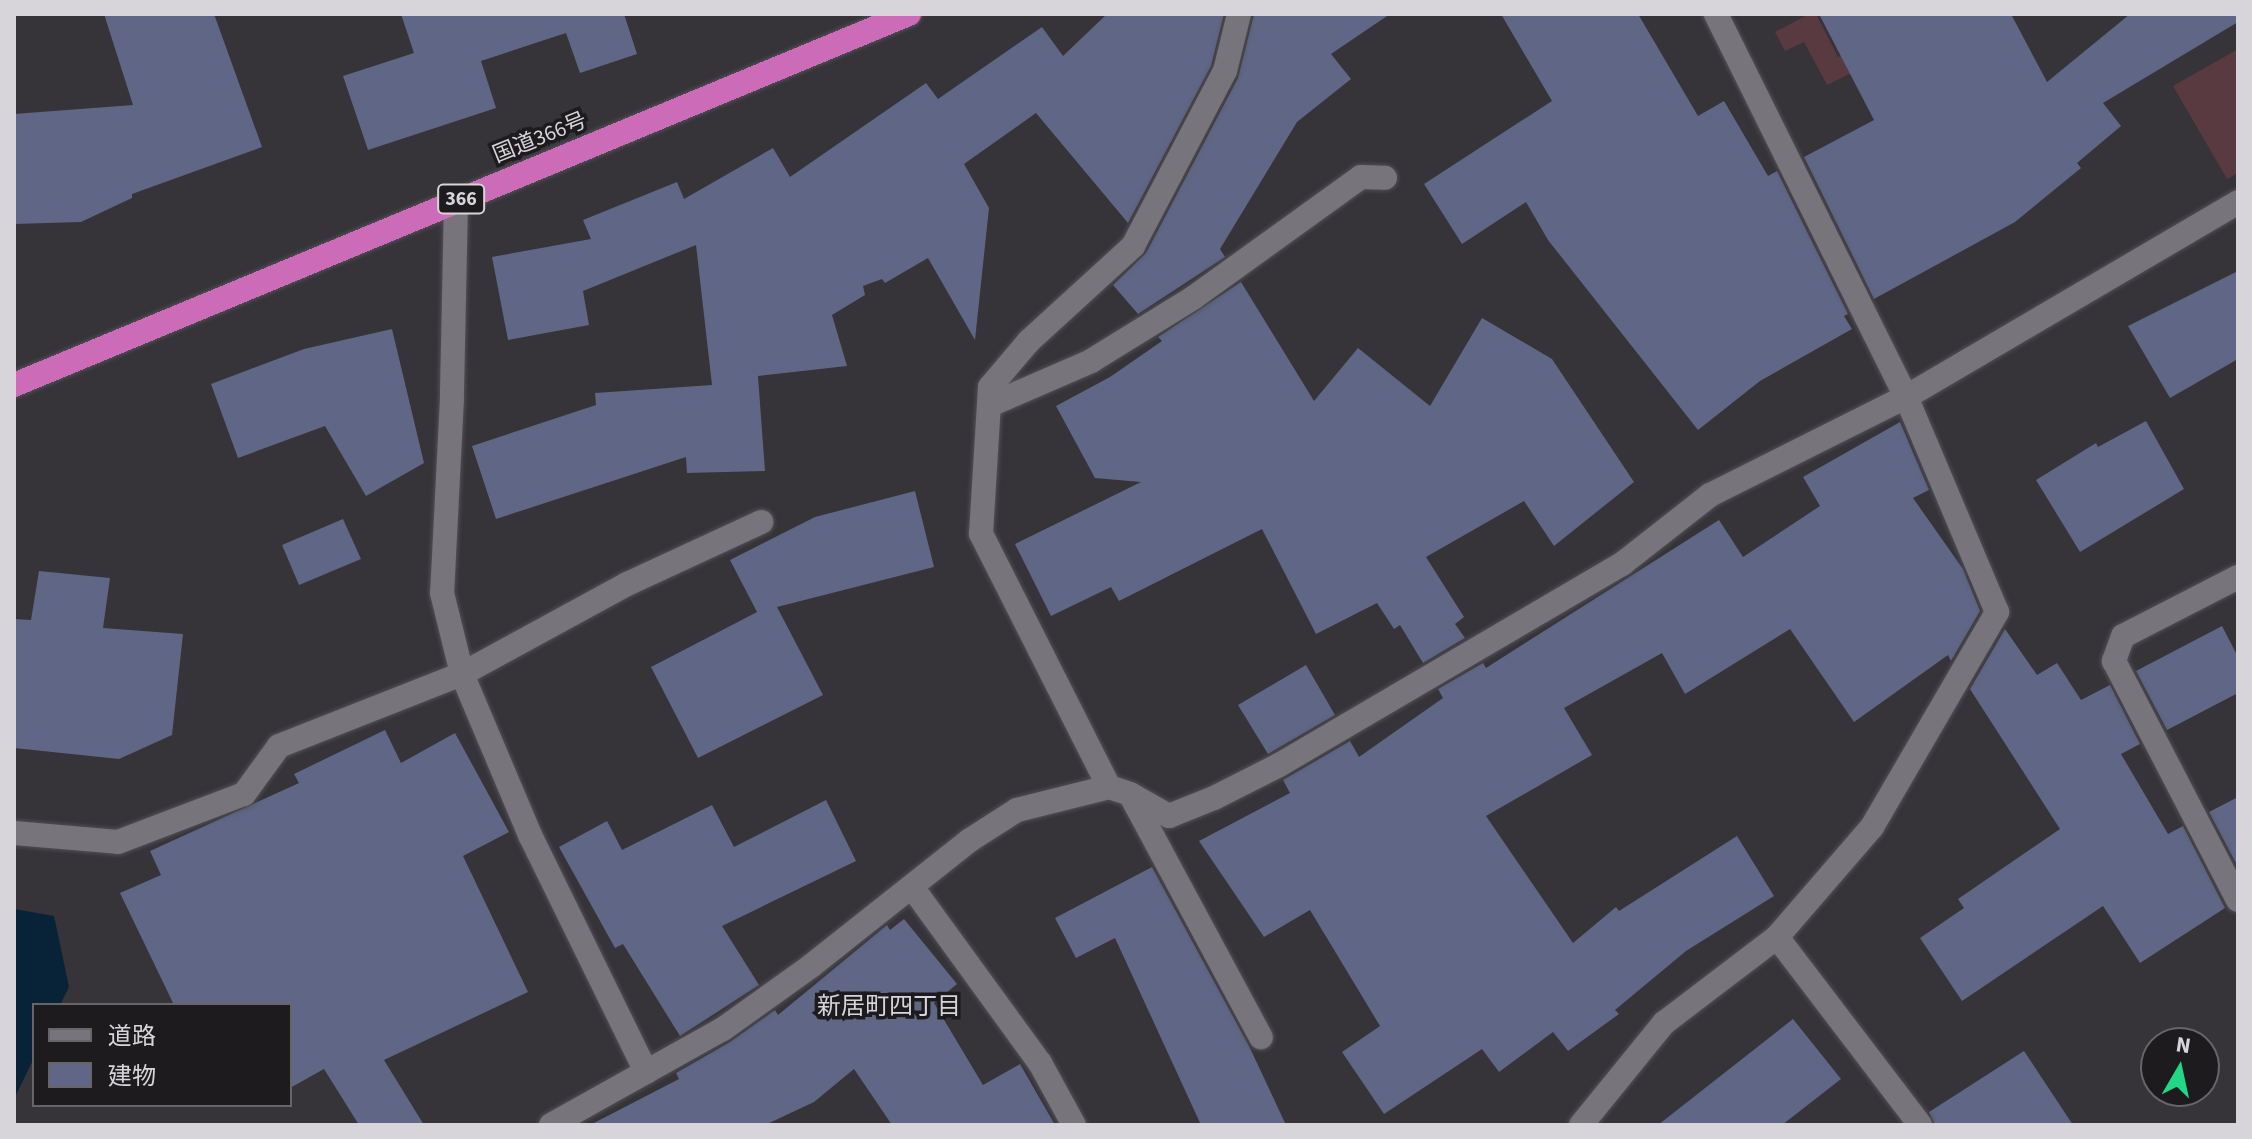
<!DOCTYPE html>
<html>
<head>
<meta charset="utf-8">
<style>
  body { margin:0 }
  #map { position:relative; width:2252px; height:1139px; overflow:hidden; background:#363339; font-family:"Source Sans 3","Noto Sans JP",sans-serif }
  div>[style] { position:absolute }
  .green>* { inset:0; background:#593a41 }
  .water>* { inset:0; background:#082237 }
  .building>* { inset:0; background:#606686 }
  .roads { filter:drop-shadow(0 0 2px #514f55) drop-shadow(0 0 2px #514f55) }
  .minor>* { height:24px; margin:-12px; padding:0 12px; transform-origin:12px; border-radius:12px; background:#77747b }
  .highway>* { height:24px; margin:-12px; padding:0 12px; transform-origin:12px; border-radius:12px; background:#cc6cb9 }
  span { translate:-50% -50%; white-space:nowrap; text-align:center; line-height:1.15; -webkit-text-stroke:7px #1d1b1e; paint-order:stroke }
  .shield-label span { padding:2px 6px; background:#1d1b1e; border:2px solid; border-radius:6px; -webkit-text-stroke-width:0 }
  .shield-label { font-size:20px; color:#d7d5d9; font-weight:700 }
  .street-label { font-size:22px; color:#d7d5d9 }
  .neighbourhood-label { font-size:24px; color:#d7d5d9 }
  .frame { position:absolute; inset:0; border:16px solid #d7d5d9; pointer-events:none }
  .legend { position:absolute; left:32px; top:1003px; width:260px; height:104px; box-sizing:border-box; background:#1d1b1e; border:2px solid #676569; margin:0; padding:10px 14px; list-style:none; font-size:24px; color:#d7d5d9 }
  .legend li { display:flex; align-items:center; gap:16px; height:40px }
  .legend b { width:40px; border:2px solid #676569 }
  .north { position:absolute; left:2140px; top:1027px; width:80px; height:80px; box-sizing:border-box; background:#1d1b1e; border:2px solid #676569; border-radius:50%; rotate:9deg; font-size:22px; font-weight:700; line-height:32px; text-align:center; color:#d7d5d9 }
  .north::after { content:''; display:block; margin:auto; width:28px; height:36px; background:#21d887; clip-path:polygon(50% 0,100% 100%,50% 72%,0 100%) }
</style>
</head>
<body>
<div id="map">
  <div class="green">
    <i style="clip-path:polygon(1809px 14px,1816px 14px,1838px 57px,1854px 49px,1862px 68px,1827px 85px,1804px 42px,1785px 51px,1775px 32px)"></i>
    <i style="clip-path:polygon(2238px 49px,2238px 173px,2227px 179px,2173px 86px)"></i>
  </div>
  <div class="water">
    <i style="clip-path:polygon(14px 909px,54px 916px,69px 987px,60px 1005px,34px 1005px,34px 1058px,14px 1099px)"></i>
  </div>
  <div class="building">
    <i style="clip-path:polygon(104px 14px,214px 14px,262px 147px,132px 194px,132px 198px,81px 222px,14px 224px,14px 114px,133px 105px)"></i>
    <i style="clip-path:polygon(401px 14px,624px 14px,637px 54px,580px 73px,566px 33px,481px 61px,496px 108px,368px 150px,343px 76px,414px 53px)"></i>
    <i style="clip-path:polygon(1107px 14px,1224px 14px,1211px 66px,1128px 223px,1036px 113px,964px 164px,989px 208px,975px 340px,928px 258px,885px 283px,882px 279px,863px 286px,865px 295px,832px 315px,847px 366px,758px 376px,765px 471px,687px 473px,686px 457px,496px 519px,472px 446px,596px 405px,595px 393px,712px 385px,696px 245px,583px 291px,589px 325px,508px 340px,492px 257px,591px 239px,583px 220px,677px 182px,684px 199px,773px 148px,790px 177px,926px 83px,938px 99px,1042px 27px,1063px 56px)"></i>
    <i style="clip-path:polygon(1254px 14px,1390px 14px,1331px 54px,1351px 79px,1297px 122px,1220px 249px,1225px 257px,1138px 314px,1113px 285px,1146px 253px,1238px 78px)"></i>
    <i style="clip-path:polygon(1501px 14px,1638px 14px,1698px 116px,1724px 101px,1768px 176px,1777px 171px,1848px 314px,1844px 316px,1852px 329px,1760px 381px,1698px 430px,1548px 240px,1526px 202px,1462px 244px,1424px 184px,1552px 101px)"></i>
    <i style="clip-path:polygon(1819px 14px,2011px 14px,2047px 82px,2130px 14px,2238px 14px,2238px 22px,2103px 103px,2121px 126px,2077px 163px,2081px 168px,2015px 222px,1874px 299px,1804px 157px,1874px 120px)"></i>
    <i style="clip-path:polygon(2238px 271px,2238px 359px,2170px 398px,2128px 326px)"></i>
    <i style="clip-path:polygon(1241px 282px,1314px 401px,1358px 348px,1430px 406px,1482px 318px,1552px 359px,1634px 482px,1554px 546px,1524px 501px,1426px 557px,1464px 617px,1455px 624px,1465px 638px,1423px 663px,1400px 625px,1394px 629px,1377px 603px,1316px 634px,1262px 529px,1119px 601px,1111px 587px,1051px 616px,1015px 544px,1141px 482px,1095px 478px,1056px 406px,1110px 377px,1162px 341px,1158px 337px)"></i>
    <i style="clip-path:polygon(392px 329px,424px 463px,366px 496px,325px 426px,238px 458px,211px 384px,304px 349px)"></i>
    <i style="clip-path:polygon(2146px 421px,2184px 489px,2080px 552px,2036px 480px,2096px 443px,2098px 447px)"></i>
    <i style="clip-path:polygon(1900px 422px,1929px 490px,1913px 498px,1963px 569px,1980px 611px,1951px 661px,1948px 655px,1854px 722px,1790px 629px,1685px 694px,1662px 653px,1564px 708px,1592px 755px,1486px 816px,1573px 943px,1616px 907px,1619px 911px,1737px 836px,1774px 896px,1686px 951px,1615px 1010px,1619px 1014px,1568px 1051px,1553px 1032px,1499px 1072px,1482px 1049px,1384px 1114px,1342px 1052px,1380px 1026px,1310px 910px,1264px 937px,1199px 841px,1290px 793px,1283px 780px,1350px 741px,1359px 757px,1443px 698px,1438px 689px,1483px 663px,1486px 668px,1719px 520px,1743px 557px,1820px 506px,1803px 477px)"></i>
    <i style="clip-path:polygon(915px 491px,934px 567px,777px 607px,823px 695px,698px 758px,651px 667px,761px 610px,757px 612px,730px 560px,815px 517px)"></i>
    <i style="clip-path:polygon(343px 519px,361px 559px,299px 585px,282px 545px)"></i>
    <i style="clip-path:polygon(39px 571px,110px 578px,103px 628px,183px 634px,172px 735px,119px 759px,14px 748px,14px 619px,31px 620px)"></i>
    <i style="clip-path:polygon(2222px 626px,2238px 657px,2238px 693px,2167px 730px,2136px 671px)"></i>
    <i style="clip-path:polygon(2005px 629px,2037px 675px,2057px 663px,2081px 700px,2110px 685px,2140px 744px,2121px 754px,2168px 834px,2183px 826px,2225px 908px,2140px 963px,2103px 906px,1962px 1001px,1920px 938px,1964px 908px,1958px 899px,2060px 829px,1970px 689px)"></i>
    <i style="clip-path:polygon(1306px 665px,1335px 715px,1268px 754px,1238px 705px)"></i>
    <i style="clip-path:polygon(385px 730px,401px 763px,455px 733px,509px 832px,463px 856px,528px 992px,384px 1060px,424px 1125px,359px 1125px,324px 1069px,290px 1088px,290px 1005px,174px 1005px,120px 893px,161px 875px,150px 851px,299px 783px,294px 774px)"></i>
    <i style="clip-path:polygon(2238px 797px,2238px 867px,2209px 812px)"></i>
    <i style="clip-path:polygon(826px 800px,856px 861px,722px 926px,759px 985px,680px 1036px,623px 944px,615px 948px,559px 847px,607px 821px,622px 850px,712px 805px,734px 847px)"></i>
    <i style="clip-path:polygon(1152px 867px,1249px 1046px,1286px 1125px,1201px 1125px,1115px 938px,1076px 958px,1055px 918px)"></i>
    <i style="clip-path:polygon(904px 919px,957px 984px,934px 1003px,983px 1085px,1020px 1064px,1055px 1125px,892px 1125px,854px 1069px,814px 1102px,765px 1125px,590px 1125px,679px 1079px,676px 1073px,730px 1042px,775px 1010px,778px 1015px,887px 925px,890px 930px)"></i>
    <i style="clip-path:polygon(1793px 1019px,1841px 1079px,1782px 1125px,1658px 1125px)"></i>
    <i style="clip-path:polygon(2024px 1051px,2073px 1125px,1935px 1125px,1929px 1112px)"></i>
  </div>
  <div class="roads">
    <div class="minor">
      <i style="left:456px;top:201px;width:197px;rotate:91.2deg"></i>
      <i style="left:452px;top:398px;width:195px;rotate:92.9deg"></i>
      <i style="left:442px;top:593px;width:83px;rotate:76.1deg"></i>
      <i style="left:462px;top:674px;width:175px;rotate:67.1deg"></i>
      <i style="left:530px;top:835px;width:264px;rotate:63.9deg"></i>
      <i style="left:990px;top:405px;width:110px;rotate:-23.5deg"></i>
      <i style="left:1091px;top:361px;width:120px;rotate:-31.7deg"></i>
      <i style="left:1193px;top:298px;width:207px;rotate:-35.8deg"></i>
      <i style="left:1361px;top:177px;width:24px;rotate:2deg"></i>
      <i style="left:2238px;top:577px;width:129px;rotate:152.8deg"></i>
      <i style="left:2123px;top:636px;width:27px;rotate:110deg"></i>
      <i style="left:2114px;top:661px;width:269px;rotate:62.6deg"></i>
      <i style="left:1109px;top:787px;width:284px;rotate:-116.8deg"></i>
      <i style="left:981px;top:534px;width:147px;rotate:-86.5deg"></i>
      <i style="left:990px;top:387px;width:60px;rotate:-49.7deg"></i>
      <i style="left:1029px;top:341px;width:141px;rotate:-42.4deg"></i>
      <i style="left:1133px;top:246px;width:198px;rotate:-62.3deg"></i>
      <i style="left:1225px;top:71px;width:59px;rotate:-76.2deg"></i>
      <i style="left:1131px;top:796px;width:274px;rotate:61.7deg"></i>
      <i style="left:14px;top:833px;width:104px;rotate:4.9deg"></i>
      <i style="left:118px;top:842px;width:135px;rotate:-20.9deg"></i>
      <i style="left:244px;top:794px;width:59px;rotate:-53.9deg"></i>
      <i style="left:279px;top:746px;width:197px;rotate:-21.5deg"></i>
      <i style="left:462px;top:674px;width:188px;rotate:-28.6deg"></i>
      <i style="left:627px;top:584px;width:148px;rotate:-24.8deg"></i>
      <i style="left:912px;top:887px;width:218px;rotate:54deg"></i>
      <i style="left:1040px;top:1063px;width:71px;rotate:61.3deg"></i>
      <i style="left:1777px;top:937px;width:236px;rotate:52.7deg"></i>
      <i style="left:551px;top:1125px;width:197px;rotate:-29.2deg"></i>
      <i style="left:723px;top:1029px;width:108px;rotate:-35.6deg"></i>
      <i style="left:811px;top:966px;width:203px;rotate:-38.4deg"></i>
      <i style="left:970px;top:840px;width:56px;rotate:-32.6deg"></i>
      <i style="left:1017px;top:810px;width:95px;rotate:-14deg"></i>
      <i style="left:1109px;top:787px;width:22px;rotate:18deg"></i>
      <i style="left:1130px;top:794px;width:45px;rotate:29.4deg"></i>
      <i style="left:1169px;top:816px;width:48px;rotate:-21.8deg"></i>
      <i style="left:1214px;top:798px;width:73px;rotate:-26.9deg"></i>
      <i style="left:1279px;top:765px;width:398px;rotate:-30.4deg"></i>
      <i style="left:1622px;top:564px;width:112px;rotate:-38.1deg"></i>
      <i style="left:1710px;top:495px;width:219px;rotate:-26.6deg"></i>
      <i style="left:1906px;top:397px;width:385px;rotate:-30.4deg"></i>
      <i style="left:1581px;top:1125px;width:132px;rotate:-50.9deg"></i>
      <i style="left:1664px;top:1023px;width:142px;rotate:-37.3deg"></i>
      <i style="left:1777px;top:937px;width:145px;rotate:-49.2deg"></i>
      <i style="left:1872px;top:827px;width:249px;rotate:-59.8deg"></i>
      <i style="left:1997px;top:612px;width:233px;rotate:-112.9deg"></i>
      <i style="left:1906px;top:397px;width:428px;rotate:-116.4deg"></i>
    </div>
    <div class="highway">
      <i style="left:14px;top:385px;width:969px;rotate:-22.52deg"></i>
    </div>
  </div>
  <div class="shield-label">
    <span style="left:461px;top:199px">366</span>
  </div>
  <div class="street-label">
    <span style="left:540px;top:138px;rotate:-22deg">国道366号</span>
  </div>
  <div class="neighbourhood-label">
    <span style="left:889px;top:1007px">新居町四丁目</span>
  </div>
  <div class="frame"></div>
  <ul class="legend">
  <li><b style="height:10px;background:#77747b"></b>道路</li>
  <li><b style="height:22px;background:#606686"></b>建物</li>
  </ul>
  <div class="north">N</div>
</div>
</body>
</html>
